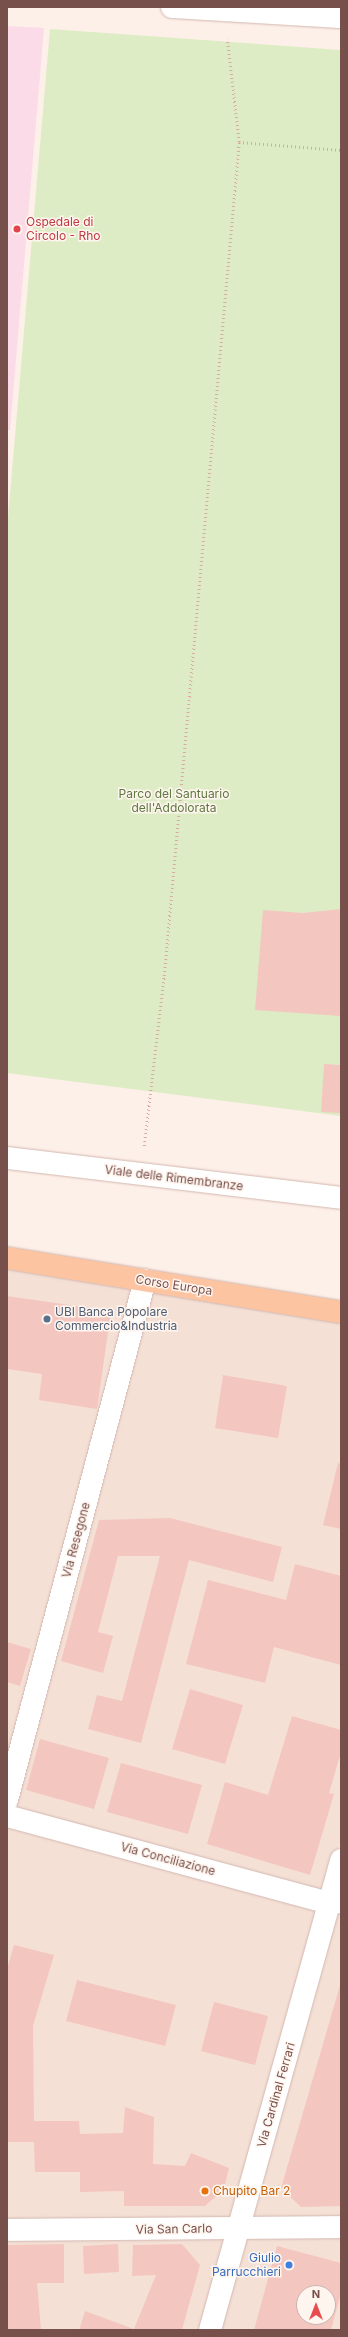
<!DOCTYPE html>
<html>
<head>
<meta charset="utf-8">
<style>
  body { margin:0 }
  #map { position:relative; width:348px; height:2337px; overflow:hidden; background:#fdf0e8; font-family:Inter,sans-serif }
  div>[style] { position:absolute }
  .residential>* { inset:0; background:#f5e0d6 }
  .medical>* { inset:0; background:#fbdbe7 }
  .green>* { inset:0; background:#deecc6 }
  .building>* { inset:0; background:#f3c7bf }
  .path>* { height:2.5px; margin-top:-1.25px; transform-origin:0; background:repeating-linear-gradient(90deg,#d9aaa2 0 1px,transparent 0 4px) }
  .roads { filter:drop-shadow(0 0 1px #d2b7b0) drop-shadow(0 0 1px #d2b7b0) }
  .minor>* { height:22px; margin:-11px; padding:0 11px; transform-origin:11px; border-radius:11px; background:#fff }
  .major>* { height:22px; margin:-11px; padding:0 11px; transform-origin:11px; border-radius:11px; background:#fcc4a0 }
  .dots>* { width:11px; height:11px; translate:-50% -50%; box-sizing:border-box; border:2px solid #fff5ef; border-radius:50% }
  span { translate:-50% -50%; white-space:nowrap; text-align:center; line-height:1.15; -webkit-text-stroke:3px #fff5ef; paint-order:stroke }
  .health-label { font-size:12px; color:#be3a42 }
  .left { translate:0 -50%; text-align:left }
  .park-label { font-size:12px; color:#5e7940 }
  .street-label { font-size:12px; color:#78504b }
  .service-label { font-size:12px; color:#4e5e75 }
  .food-label { font-size:12px; color:#c56008 }
  .shop-label { font-size:12px; color:#366cbe }
  .right { translate:-100% -50%; text-align:right }
  .frame { position:absolute; inset:0; border:8px solid #78504b; pointer-events:none }
  .north { position:absolute; left:296px; top:2285px; width:40px; height:40px; box-sizing:border-box; background:#fff5ef; border:1px solid #c9b3ad; border-radius:50%; rotate:0deg; font-size:11px; font-weight:700; line-height:16px; text-align:center; color:#78504b }
  .north::after { content:''; display:block; margin:auto; width:14px; height:18px; background:#e94c4f; clip-path:polygon(50% 0,100% 100%,50% 72%,0 100%) }
</style>
</head>
<body>
<div id="map">
  <div class="residential">
    <i style="clip-path:polygon(7px 1265px,341px 1317px,341px 1840px,204px 2330px,7px 2330px)"></i>
    <i style="clip-path:polygon(evenodd,341px 1876px,341px 2330px,214px 2330px,341px 1876px,304px 2293px,328px 2293px,328px 2317px,304px 2317px,304px 2293px)"></i>
  </div>
  <div class="medical">
    <i style="clip-path:polygon(7px 26px,44px 28px,10px 430px,7px 430px)"></i>
  </div>
  <div class="green">
    <i style="clip-path:polygon(50px 29px,341px 50px,341px 1116px,7px 1073px,7px 529px)"></i>
  </div>
  <div class="building">
    <i style="clip-path:polygon(341px 909px,341px 1016px,255px 1010px,263px 910px,303px 913px)"></i>
    <i style="clip-path:polygon(324px 1064px,341px 1065px,341px 1113px,321px 1112px)"></i>
    <i style="clip-path:polygon(7px 1296px,111px 1311px,97px 1409px,39px 1400px,42px 1374px,7px 1369px)"></i>
    <i style="clip-path:polygon(223px 1375px,287px 1386px,278px 1438px,215px 1428px)"></i>
    <i style="clip-path:polygon(338px 1463px,341px 1464px,341px 1529px,323px 1525px)"></i>
    <i style="clip-path:polygon(170px 1518px,282px 1547px,273px 1582px,189px 1560px,141px 1743px,88px 1729px,97px 1695px,122px 1701px,160px 1556px,118px 1556px,98px 1632px,113px 1636px,103px 1673px,61px 1661px,99px 1520px)"></i>
    <i style="clip-path:polygon(295px 1564px,341px 1576px,341px 1665px,274px 1647px,265px 1683px,186px 1664px,208px 1580px,286px 1600px)"></i>
    <i style="clip-path:polygon(7px 1642px,31px 1649px,20px 1686px,7px 1682px)"></i>
    <i style="clip-path:polygon(190px 1689px,243px 1705px,225px 1764px,172px 1749px)"></i>
    <i style="clip-path:polygon(292px 1716px,341px 1730px,341px 1752px,329px 1793px,334px 1794px,310px 1875px,207px 1844px,225px 1782px,268px 1795px)"></i>
    <i style="clip-path:polygon(40px 1739px,109px 1758px,94px 1809px,26px 1790px)"></i>
    <i style="clip-path:polygon(121px 1763px,202px 1785px,188px 1834px,107px 1812px)"></i>
    <i style="clip-path:polygon(14px 1945px,54px 1955px,33px 2026px,34px 2121px,79px 2121px,80px 2134px,123px 2133px,125px 2107px,154px 2117px,153px 2164px,185px 2166px,191px 2153px,229px 2168px,224px 2189px,205px 2206px,124px 2206px,124px 2191px,80px 2192px,80px 2172px,35px 2172px,34px 2142px,7px 2142px,7px 1969px)"></i>
    <i style="clip-path:polygon(77px 1980px,176px 2005px,165px 2046px,66px 2021px)"></i>
    <i style="clip-path:polygon(341px 1982px,341px 2206px,301px 2207px,281px 2188px)"></i>
    <i style="clip-path:polygon(214px 2002px,268px 2016px,255px 2065px,201px 2051px)"></i>
    <i style="clip-path:polygon(64px 2244px,64px 2283px,37px 2283px,41px 2330px,7px 2330px,7px 2245px)"></i>
    <i style="clip-path:polygon(118px 2244px,119px 2272px,84px 2274px,83px 2246px)"></i>
    <i style="clip-path:polygon(182px 2244px,200px 2265px,182px 2330px,79px 2330px,85px 2311px,134px 2329px,156px 2275px,132px 2276px,133px 2245px)"></i>
    <i style="clip-path:polygon(evenodd,277px 2246px,341px 2263px,341px 2293px,331px 2330px,254px 2330px,277px 2246px,304px 2293px,328px 2293px,328px 2317px,304px 2317px,304px 2293px)"></i>
  </div>
  <div class="path">
    <i style="left:239px;top:142px;width:102px;rotate:4.5deg"></i>
    <i style="left:144px;top:1146px;width:171px;rotate:-83.3deg"></i>
    <i style="left:164px;top:976px;width:837px;rotate:-84.86deg"></i>
    <i style="left:239px;top:142px;width:104px;rotate:-96.6deg"></i>
  </div>
  <div class="roads">
    <div class="minor">
      <i style="left:172px;top:7px;width:169px;rotate:3.4deg"></i>
      <i style="left:7px;top:1158px;width:336px;rotate:6.8deg"></i>
      <i style="left:7px;top:1800px;width:538px;rotate:-75.14deg"></i>
      <i style="left:7px;top:1816px;width:334px;rotate:15.1deg"></i>
      <i style="left:329px;top:1903px;width:12px;rotate:-5deg"></i>
      <i style="left:7px;top:2230px;width:334px;rotate:-0.5deg"></i>
      <i style="left:210px;top:2330px;width:488px;rotate:-74.4deg"></i>
    </div>
    <div class="major">
      <i style="left:7px;top:1258px;width:338px;rotate:9.2deg"></i>
    </div>
  </div>
  <div class="dots">
    <i style="left:17px;top:229px;background:#e0444e"></i>
    <i style="left:47px;top:1319px;background:#5c6f8a"></i>
    <i style="left:205px;top:2191px;background:#e8710a"></i>
    <i style="left:289px;top:2265px;background:#3f7fe0"></i>
  </div>
  <div class="health-label">
    <span class="left" style="left:26px;top:229px">Ospedale di<br>Circolo - Rho</span>
  </div>
  <div class="park-label">
    <span style="left:174px;top:801px">Parco del Santuario<br>dell'Addolorata</span>
  </div>
  <div class="street-label">
    <span style="left:174px;top:1178px;rotate:7deg">Viale delle Rimembranze</span>
    <span style="left:174px;top:1285px;rotate:9deg">Corso Europa</span>
    <span style="left:76px;top:1540px;rotate:-75deg">Via Resegone</span>
    <span style="left:168px;top:1859px;rotate:15deg">Via Conciliazione</span>
    <span style="left:276px;top:2095px;rotate:-74deg">Via Cardinal Ferrari</span>
    <span style="left:174px;top:2229px;rotate:-1deg">Via San Carlo</span>
  </div>
  <div class="service-label">
    <span class="left" style="left:55px;top:1319px">UBI Banca Popolare<br>Commercio&amp;Industria</span>
  </div>
  <div class="food-label">
    <span class="left" style="left:213px;top:2191px">Chupito Bar 2</span>
  </div>
  <div class="shop-label">
    <span class="right" style="left:281px;top:2265px">Giulio<br>Parrucchieri</span>
  </div>
  <div class="frame"></div>
  <div class="north">N</div>
</div>
</body>
</html>
